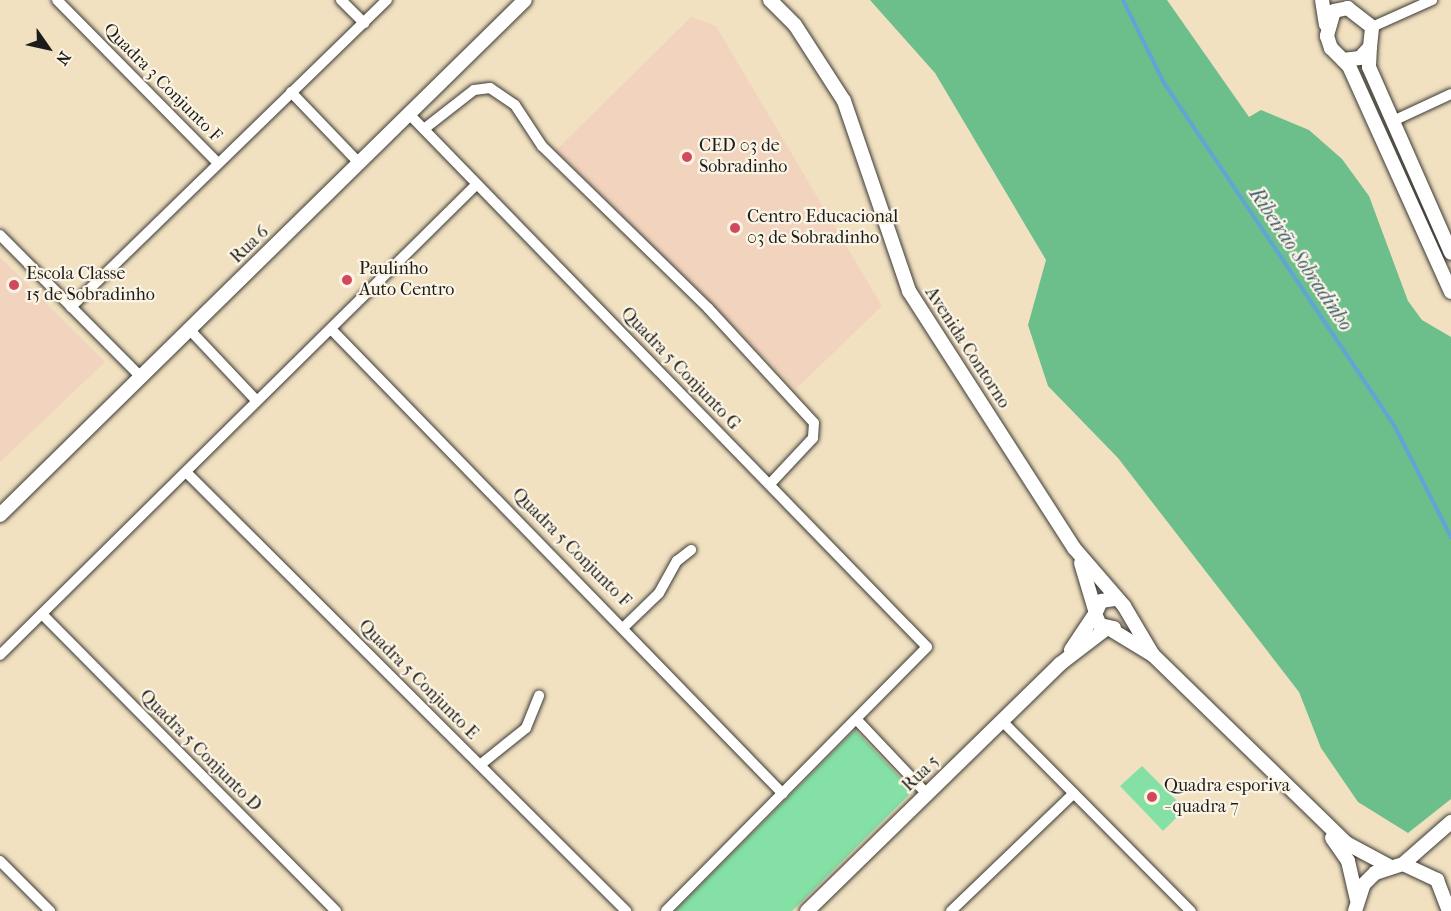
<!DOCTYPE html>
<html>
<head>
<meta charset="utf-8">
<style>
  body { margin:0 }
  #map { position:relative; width:1451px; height:911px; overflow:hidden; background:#f1e1c1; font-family:"IM FELL French Canon",serif }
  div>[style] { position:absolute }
  .built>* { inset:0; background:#f2d4be }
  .green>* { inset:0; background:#85e0a6 }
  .forest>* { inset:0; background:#6cbe8b }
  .stream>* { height:4px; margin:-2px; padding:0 2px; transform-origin:2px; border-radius:2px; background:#61a5d6 }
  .roads { filter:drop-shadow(0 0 2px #3c3a35) drop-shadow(0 0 2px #3c3a35) }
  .street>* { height:10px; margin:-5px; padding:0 5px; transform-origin:5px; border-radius:5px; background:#fff }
  .secondary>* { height:14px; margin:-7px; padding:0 7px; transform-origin:7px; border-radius:7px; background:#fff }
  .dots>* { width:16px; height:16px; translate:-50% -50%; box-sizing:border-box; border:3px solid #fcf5e5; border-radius:50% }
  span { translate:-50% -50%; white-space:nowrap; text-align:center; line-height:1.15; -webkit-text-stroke:4.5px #fcf5e5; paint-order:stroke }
  .street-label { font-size:18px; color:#1c1c1c }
  .poi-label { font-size:18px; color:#1c1c1c }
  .left { translate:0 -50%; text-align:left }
  .water-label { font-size:20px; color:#3b5a70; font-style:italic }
  .north { position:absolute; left:18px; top:18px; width:60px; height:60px; -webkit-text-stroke:4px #fcf5e5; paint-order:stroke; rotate:124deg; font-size:16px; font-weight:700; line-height:24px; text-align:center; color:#1c1c1c }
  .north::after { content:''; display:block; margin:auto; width:21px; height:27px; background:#1c1c1c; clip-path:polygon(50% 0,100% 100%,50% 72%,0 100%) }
</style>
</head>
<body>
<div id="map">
  <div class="built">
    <i style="clip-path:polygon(691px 17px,716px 26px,882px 306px,796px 389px,556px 150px)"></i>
    <i style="clip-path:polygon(0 257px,105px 362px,0 462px)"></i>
  </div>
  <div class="green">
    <i style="clip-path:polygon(855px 730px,913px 791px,792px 911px,675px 911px)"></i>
    <i style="clip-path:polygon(1142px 766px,1185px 809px,1163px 831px,1120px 786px)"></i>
  </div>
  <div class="forest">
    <i style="clip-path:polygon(870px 0,1167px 0,1249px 117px,1261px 110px,1309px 130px,1342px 159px,1369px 196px,1408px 301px,1422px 320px,1451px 337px,1451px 799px,1408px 833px,1358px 802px,1321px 748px,1299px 692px,1118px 458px,1048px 386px,1028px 325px,1046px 260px,935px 73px)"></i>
  </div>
  <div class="stream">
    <i style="left:1123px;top:0;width:93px;rotate:63.7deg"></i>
    <i style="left:1164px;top:83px;width:412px;rotate:56.1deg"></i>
    <i style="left:1394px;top:425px;width:126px;rotate:63deg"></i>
  </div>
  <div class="roads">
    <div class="street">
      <i style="left:57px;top:0;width:229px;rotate:45.4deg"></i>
      <i style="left:341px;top:0;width:33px;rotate:45deg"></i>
      <i style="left:1372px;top:27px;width:66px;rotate:-24.2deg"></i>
      <i style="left:291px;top:92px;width:98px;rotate:46.2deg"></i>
      <i style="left:409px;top:114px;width:743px;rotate:45.82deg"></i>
      <i style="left:927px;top:647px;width:371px;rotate:134.7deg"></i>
      <i style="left:1393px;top:121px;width:64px;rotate:-25deg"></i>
      <i style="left:424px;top:129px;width:63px;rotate:-38deg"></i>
      <i style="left:474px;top:90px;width:16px;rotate:-7deg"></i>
      <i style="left:490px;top:88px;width:30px;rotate:34deg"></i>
      <i style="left:515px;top:105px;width:49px;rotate:56.6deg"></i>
      <i style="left:542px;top:146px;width:232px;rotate:44.3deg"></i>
      <i style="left:708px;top:308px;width:156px;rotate:47.3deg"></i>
      <i style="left:814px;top:423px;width:15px;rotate:94deg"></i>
      <i style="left:813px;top:438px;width:63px;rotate:133.1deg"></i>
      <i style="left:0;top:235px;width:200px;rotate:45.2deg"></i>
      <i style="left:71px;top:307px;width:441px;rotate:-44.2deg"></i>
      <i style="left:189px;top:329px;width:98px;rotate:46.7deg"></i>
      <i style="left:331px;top:329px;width:648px;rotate:45.81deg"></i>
      <i style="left:186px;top:472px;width:622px;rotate:44.93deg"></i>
      <i style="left:42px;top:614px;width:418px;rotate:45.3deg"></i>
      <i style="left:625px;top:626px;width:47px;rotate:-44.1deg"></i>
      <i style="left:659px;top:593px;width:37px;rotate:-61deg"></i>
      <i style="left:677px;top:561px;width:18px;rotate:-38deg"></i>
      <i style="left:0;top:655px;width:669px;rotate:-44.64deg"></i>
      <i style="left:857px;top:720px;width:102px;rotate:46.6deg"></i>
      <i style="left:1002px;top:721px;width:268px;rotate:45.2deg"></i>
      <i style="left:480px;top:765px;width:59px;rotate:-38.8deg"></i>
      <i style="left:526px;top:728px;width:35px;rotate:-68deg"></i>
      <i style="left:0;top:861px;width:71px;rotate:45deg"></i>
      <i style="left:951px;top:911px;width:170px;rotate:-43.8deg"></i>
    </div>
    <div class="secondary">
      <i style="left:770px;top:0;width:35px;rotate:45deg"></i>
      <i style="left:795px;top:25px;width:90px;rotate:57.2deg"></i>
      <i style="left:844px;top:101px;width:201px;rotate:71.1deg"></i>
      <i style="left:909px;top:291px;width:305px;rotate:57.3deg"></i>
      <i style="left:1074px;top:548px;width:77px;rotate:49.2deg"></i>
      <i style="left:1124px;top:606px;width:57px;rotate:59.4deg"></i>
      <i style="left:1322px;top:0;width:25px;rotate:81deg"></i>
      <i style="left:1370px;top:47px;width:20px;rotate:93deg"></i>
      <i style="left:1369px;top:67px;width:203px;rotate:66.2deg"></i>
      <i style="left:1343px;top:60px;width:17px;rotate:-7deg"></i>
      <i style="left:1360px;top:58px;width:15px;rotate:-48deg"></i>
      <i style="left:1370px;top:47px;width:20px;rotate:-84deg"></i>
      <i style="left:1372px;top:27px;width:31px;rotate:-142deg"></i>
      <i style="left:1348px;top:8px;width:14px;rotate:168deg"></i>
      <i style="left:1334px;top:11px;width:26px;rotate:106deg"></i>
      <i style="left:1327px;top:36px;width:13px;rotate:72deg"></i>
      <i style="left:1331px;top:48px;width:25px;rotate:45deg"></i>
      <i style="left:1349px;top:66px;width:248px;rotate:65.7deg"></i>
      <i style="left:0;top:515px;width:735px;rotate:-44.45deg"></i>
      <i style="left:1081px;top:563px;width:49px;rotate:73.4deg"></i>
      <i style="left:1114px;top:628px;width:14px;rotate:-168deg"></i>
      <i style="left:1100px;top:625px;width:12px;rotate:-114deg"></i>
      <i style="left:1095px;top:614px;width:14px;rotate:-65deg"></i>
      <i style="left:1101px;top:601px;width:15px;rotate:-8deg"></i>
      <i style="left:1110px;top:629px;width:50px;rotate:31.2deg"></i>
      <i style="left:1153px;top:655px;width:269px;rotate:44.2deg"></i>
      <i style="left:1346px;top:843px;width:49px;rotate:28.1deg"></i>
      <i style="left:1071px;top:650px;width:43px;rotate:-56.3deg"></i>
      <i style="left:1332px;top:838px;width:28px;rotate:55deg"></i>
      <i style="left:1348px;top:861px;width:39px;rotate:77deg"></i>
      <i style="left:1403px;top:864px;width:64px;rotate:-41.2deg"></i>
      <i style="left:807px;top:911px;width:354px;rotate:-44.3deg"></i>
      <i style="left:1060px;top:664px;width:59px;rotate:-37.5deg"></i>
      <i style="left:1355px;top:911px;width:28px;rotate:-72deg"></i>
      <i style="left:1364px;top:884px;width:16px;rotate:-45deg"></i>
      <i style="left:1375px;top:873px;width:29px;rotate:-18deg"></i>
      <i style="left:1403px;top:864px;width:38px;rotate:25deg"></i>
      <i style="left:1437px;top:880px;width:33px;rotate:69deg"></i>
    </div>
  </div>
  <div class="dots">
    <i style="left:687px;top:157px;background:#d1495b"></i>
    <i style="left:735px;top:228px;background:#d1495b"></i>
    <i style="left:347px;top:280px;background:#d1495b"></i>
    <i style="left:14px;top:285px;background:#d1495b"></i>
    <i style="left:1152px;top:797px;background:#d1495b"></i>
  </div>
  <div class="street-label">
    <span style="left:162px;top:83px;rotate:45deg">Quadra 3 Conjunto F</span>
    <span style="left:250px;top:245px;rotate:-44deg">Rua 6</span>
    <span style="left:967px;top:348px;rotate:57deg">Avenida Contorno</span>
    <span style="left:680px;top:369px;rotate:46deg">Quadra 5 Conjunto G</span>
    <span style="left:571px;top:548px;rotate:45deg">Quadra 5 Conjunto F</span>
    <span style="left:418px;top:680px;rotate:45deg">Quadra 5 Conjunto E</span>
    <span style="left:200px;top:751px;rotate:45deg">Quadra 5 Conjunto D</span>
    <span style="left:921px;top:774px;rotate:-44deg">Rua 5</span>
  </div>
  <div class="poi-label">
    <span class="left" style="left:699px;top:157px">CED 03 de<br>Sobradinho</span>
    <span class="left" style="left:747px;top:228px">Centro Educacional<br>03 de Sobradinho</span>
    <span class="left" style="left:359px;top:280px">Paulinho<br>Auto Centro</span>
    <span class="left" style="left:26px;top:285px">Escola Classe<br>15 de Sobradinho</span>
    <span class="left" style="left:1164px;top:797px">Quadra esporiva<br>- quadra 7</span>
  </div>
  <div class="water-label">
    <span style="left:1301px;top:259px;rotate:56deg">Ribeirão Sobradinho</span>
  </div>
  <div class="north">N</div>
</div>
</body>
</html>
